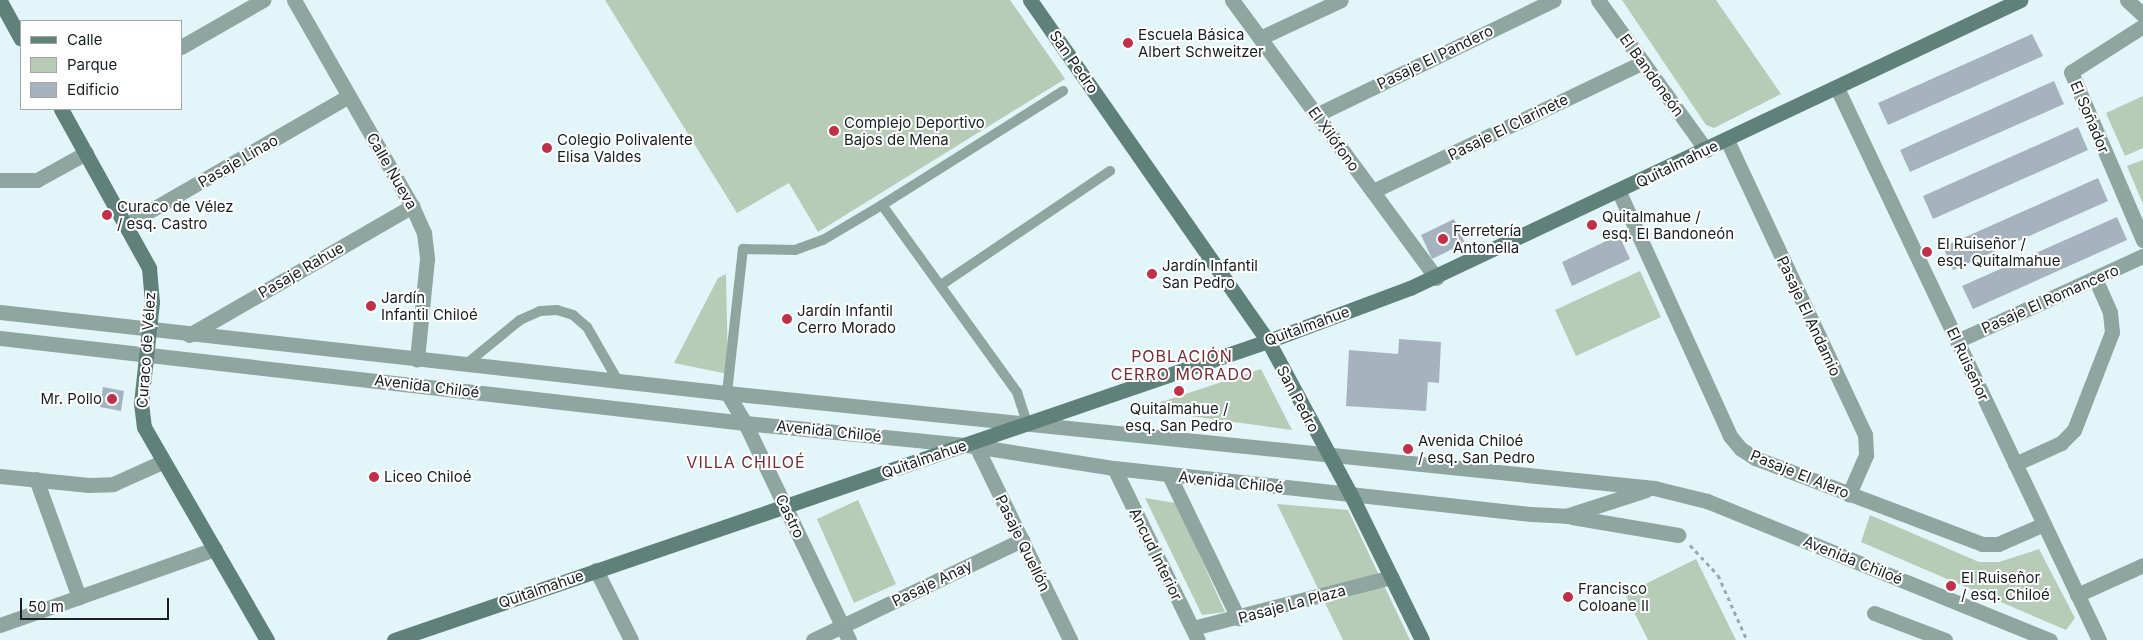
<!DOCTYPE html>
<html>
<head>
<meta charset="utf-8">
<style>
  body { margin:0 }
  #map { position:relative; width:2143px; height:640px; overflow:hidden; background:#e2f6fa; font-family:Inter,sans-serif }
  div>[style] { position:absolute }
  .green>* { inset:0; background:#b6ccb7 }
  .building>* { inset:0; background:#a6b3bf }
  .path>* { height:3px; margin-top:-1.5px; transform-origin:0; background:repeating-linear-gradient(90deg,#9aa9ac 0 4px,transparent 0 8px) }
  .lane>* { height:10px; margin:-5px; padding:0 5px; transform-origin:5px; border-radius:5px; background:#8fa6a0 }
  .street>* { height:15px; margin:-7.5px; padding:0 7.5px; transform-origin:7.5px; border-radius:7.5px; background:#8fa6a0 }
  .secondary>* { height:15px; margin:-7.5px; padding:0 7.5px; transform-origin:7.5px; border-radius:7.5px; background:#5f8179 }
  .dots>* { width:14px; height:14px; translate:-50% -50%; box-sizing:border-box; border:2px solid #fff; border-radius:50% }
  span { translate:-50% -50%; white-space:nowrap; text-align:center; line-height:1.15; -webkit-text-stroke:4px #fff; paint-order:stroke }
  .poi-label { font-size:15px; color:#181f21 }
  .left { translate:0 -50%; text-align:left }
  .right { translate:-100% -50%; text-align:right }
  .street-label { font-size:15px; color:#181f21 }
  .neighbourhood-label { font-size:16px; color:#752e36; letter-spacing:1px }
  .legend { position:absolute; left:20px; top:20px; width:162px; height:90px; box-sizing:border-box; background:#fff; border:1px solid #a3a5a6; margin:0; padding:6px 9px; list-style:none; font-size:15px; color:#181f21 }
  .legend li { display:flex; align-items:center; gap:10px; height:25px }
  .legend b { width:25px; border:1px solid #a3a5a6 }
  .scale { position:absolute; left:20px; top:598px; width:149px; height:22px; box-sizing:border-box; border:2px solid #181f21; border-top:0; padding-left:6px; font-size:15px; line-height:18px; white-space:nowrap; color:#181f21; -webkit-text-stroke:4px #fff; paint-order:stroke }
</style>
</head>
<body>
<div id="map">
  <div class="green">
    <i style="clip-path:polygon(605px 0,1010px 0,1065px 79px,818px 232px,789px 183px,737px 213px)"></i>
    <i style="clip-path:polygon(1622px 0,1716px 0,1781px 94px,1714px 128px,1706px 125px)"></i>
    <i style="clip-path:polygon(2143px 96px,2143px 148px,2125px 156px,2106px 113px)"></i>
    <i style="clip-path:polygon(2143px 160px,2143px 204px,2127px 166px)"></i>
    <i style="clip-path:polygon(1640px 271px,1661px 317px,1576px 356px,1555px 310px)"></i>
    <i style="clip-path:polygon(726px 274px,728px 374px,674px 363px,718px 278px)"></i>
    <i style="clip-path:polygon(1261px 369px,1292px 430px,1140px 409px)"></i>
    <i style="clip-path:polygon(1145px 498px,1176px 503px,1225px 612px,1202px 615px)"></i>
    <i style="clip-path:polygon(858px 500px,896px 584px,854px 603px,817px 519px)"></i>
    <i style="clip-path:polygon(1277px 504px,1348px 510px,1410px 640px,1343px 640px)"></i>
    <i style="clip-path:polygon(1870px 515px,1979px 562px,1999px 562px,2039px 549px,2075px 618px,2066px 630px,1861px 542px)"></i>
    <i style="clip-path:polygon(1696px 559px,1736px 640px,1648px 640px,1625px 594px)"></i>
  </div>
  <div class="building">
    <i style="clip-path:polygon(2032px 34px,2043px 56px,1888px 125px,1878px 103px)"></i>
    <i style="clip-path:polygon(2054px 81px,2064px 104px,1910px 172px,1900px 150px)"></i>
    <i style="clip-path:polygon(2078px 127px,2088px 150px,1933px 219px,1923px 196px)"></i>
    <i style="clip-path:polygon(2098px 178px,2108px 201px,1953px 270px,1943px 247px)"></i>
    <i style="clip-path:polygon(2117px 217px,2127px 240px,1973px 309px,1962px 286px)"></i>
    <i style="clip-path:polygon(1454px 219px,1465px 243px,1432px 259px,1421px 235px)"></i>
    <i style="clip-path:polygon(1619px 235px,1630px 259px,1572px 286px,1562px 262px)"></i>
    <i style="clip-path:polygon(1399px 339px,1441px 342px,1439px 383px,1428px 382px,1426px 411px,1346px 406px,1349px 350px,1398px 354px)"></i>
    <i style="clip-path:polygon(103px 387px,124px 391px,121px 411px,100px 407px)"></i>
  </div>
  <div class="path">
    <i style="left:1690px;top:545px;width:41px;rotate:47deg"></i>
    <i style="left:1718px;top:575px;width:71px;rotate:66deg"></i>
  </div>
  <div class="lane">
    <i style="left:882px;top:205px;width:214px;rotate:-32.2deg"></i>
    <i style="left:941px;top:285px;width:204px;rotate:-34deg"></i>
    <i style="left:465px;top:365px;width:71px;rotate:-39.3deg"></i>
    <i style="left:520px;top:320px;width:22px;rotate:-24deg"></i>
    <i style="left:540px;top:311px;width:17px;rotate:-3deg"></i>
    <i style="left:557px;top:310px;width:17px;rotate:17deg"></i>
    <i style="left:573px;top:315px;width:18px;rotate:41deg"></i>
    <i style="left:587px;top:327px;width:62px;rotate:60.1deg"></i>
    <i style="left:727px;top:393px;width:145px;rotate:-83.7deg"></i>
    <i style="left:743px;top:249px;width:52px;rotate:1.1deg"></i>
    <i style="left:795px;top:250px;width:30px;rotate:-20deg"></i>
    <i style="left:823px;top:240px;width:69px;rotate:-30.7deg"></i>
    <i style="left:882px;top:205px;width:231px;rotate:54.2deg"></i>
    <i style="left:1017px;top:392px;width:32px;rotate:72deg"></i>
  </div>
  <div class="street">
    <i style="left:294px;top:0;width:237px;rotate:60.2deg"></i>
    <i style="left:412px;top:206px;width:30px;rotate:66deg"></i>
    <i style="left:424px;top:233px;width:26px;rotate:83deg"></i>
    <i style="left:427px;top:259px;width:101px;rotate:95.7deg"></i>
    <i style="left:1232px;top:0;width:345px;rotate:53.7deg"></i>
    <i style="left:1598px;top:0;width:185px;rotate:54.2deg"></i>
    <i style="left:2127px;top:0;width:22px;rotate:43deg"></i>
    <i style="left:2143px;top:26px;width:85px;rotate:147.4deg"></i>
    <i style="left:2071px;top:72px;width:183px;rotate:66.8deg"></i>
    <i style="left:1260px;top:38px;width:89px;rotate:-25.1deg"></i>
    <i style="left:181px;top:47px;width:95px;rotate:-29.8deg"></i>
    <i style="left:1837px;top:88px;width:611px;rotate:64.61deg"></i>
    <i style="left:1316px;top:115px;width:264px;rotate:-25.8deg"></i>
    <i style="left:1727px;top:140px;width:325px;rotate:64.9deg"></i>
    <i style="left:1865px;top:434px;width:21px;rotate:87deg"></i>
    <i style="left:1866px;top:455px;width:43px;rotate:113.6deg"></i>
    <i style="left:0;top:180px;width:37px"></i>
    <i style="left:37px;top:180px;width:56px;rotate:-28.9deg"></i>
    <i style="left:1373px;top:191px;width:299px;rotate:-25.5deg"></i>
    <i style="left:1619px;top:192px;width:268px;rotate:65.5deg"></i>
    <i style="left:1730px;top:436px;width:17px;rotate:50deg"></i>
    <i style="left:1741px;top:449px;width:17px;rotate:33deg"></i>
    <i style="left:1755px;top:458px;width:243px;rotate:20.7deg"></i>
    <i style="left:1982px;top:544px;width:16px"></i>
    <i style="left:1998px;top:544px;width:50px;rotate:-23.5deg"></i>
    <i style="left:127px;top:224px;width:256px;rotate:-30deg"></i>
    <i style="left:0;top:312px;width:731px;rotate:6.36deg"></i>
    <i style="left:727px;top:393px;width:932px;rotate:5.85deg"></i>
    <i style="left:1654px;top:488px;width:55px;rotate:13.8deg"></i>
    <i style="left:1707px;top:501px;width:370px;rotate:22.1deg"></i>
    <i style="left:189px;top:335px;width:258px;rotate:-30deg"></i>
    <i style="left:0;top:338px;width:750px;rotate:6.51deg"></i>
    <i style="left:745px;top:423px;width:223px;rotate:5.7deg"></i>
    <i style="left:967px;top:445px;width:149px;rotate:8.9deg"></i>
    <i style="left:1114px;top:468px;width:420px;rotate:6.3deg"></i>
    <i style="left:1531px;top:514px;width:35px;rotate:3deg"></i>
    <i style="left:1566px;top:516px;width:84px;rotate:-18deg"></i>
    <i style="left:1957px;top:341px;width:205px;rotate:-24.6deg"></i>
    <i style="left:727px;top:393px;width:35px;rotate:59deg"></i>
    <i style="left:745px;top:423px;width:241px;rotate:64.4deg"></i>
    <i style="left:976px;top:446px;width:216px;rotate:64.1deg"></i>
    <i style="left:2015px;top:464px;width:51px;rotate:-24.5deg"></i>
    <i style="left:2061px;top:443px;width:18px;rotate:-45deg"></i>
    <i style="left:2074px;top:430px;width:105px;rotate:-68.8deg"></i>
    <i style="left:2112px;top:332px;width:20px;rotate:-96deg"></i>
    <i style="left:2110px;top:312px;width:37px;rotate:-114deg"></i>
    <i style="left:1114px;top:468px;width:191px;rotate:64deg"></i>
    <i style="left:1169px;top:475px;width:159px;rotate:64.2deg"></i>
    <i style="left:0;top:476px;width:89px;rotate:5.8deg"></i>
    <i style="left:89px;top:485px;width:24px;rotate:-2deg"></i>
    <i style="left:113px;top:484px;width:54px;rotate:-24.2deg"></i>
    <i style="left:36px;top:479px;width:126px;rotate:70deg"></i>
    <i style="left:1572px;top:517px;width:108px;rotate:9.6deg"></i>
    <i style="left:596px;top:570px;width:78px;rotate:63.4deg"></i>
    <i style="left:2077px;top:595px;width:72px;rotate:-24.4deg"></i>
    <i style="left:1874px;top:613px;width:76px;rotate:20.8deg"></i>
    <i style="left:0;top:625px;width:228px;rotate:-19.5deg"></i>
    <i style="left:1193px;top:628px;width:205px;rotate:-14.4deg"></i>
    <i style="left:813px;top:640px;width:232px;rotate:-25.6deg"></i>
  </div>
  <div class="secondary">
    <i style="left:1030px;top:0;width:416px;rotate:55.1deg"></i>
    <i style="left:1268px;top:341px;width:175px;rotate:61.7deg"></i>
    <i style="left:1351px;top:495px;width:161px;rotate:63.9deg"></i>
    <i style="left:0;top:1px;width:43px;rotate:61.1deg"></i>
    <i style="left:61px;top:109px;width:182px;rotate:61deg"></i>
    <i style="left:149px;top:268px;width:34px;rotate:85deg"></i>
    <i style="left:152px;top:302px;width:102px;rotate:96.2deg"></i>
    <i style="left:141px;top:403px;width:24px;rotate:83deg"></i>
    <i style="left:144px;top:427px;width:246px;rotate:60deg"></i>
    <i style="left:394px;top:640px;width:924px;rotate:-18.89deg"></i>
    <i style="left:1268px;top:341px;width:152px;rotate:-20.5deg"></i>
    <i style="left:1410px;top:288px;width:675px;rotate:-25.27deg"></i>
  </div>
  <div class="dots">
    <i style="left:1128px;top:43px;background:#c13049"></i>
    <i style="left:834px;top:131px;background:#c13049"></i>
    <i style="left:547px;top:148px;background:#c13049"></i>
    <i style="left:107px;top:215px;background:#c13049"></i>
    <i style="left:1592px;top:225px;background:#c13049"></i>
    <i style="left:1443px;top:239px;background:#c13049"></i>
    <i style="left:1927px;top:252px;background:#c13049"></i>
    <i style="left:1152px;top:274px;background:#c13049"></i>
    <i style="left:371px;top:306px;background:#c13049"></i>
    <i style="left:787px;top:319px;background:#c13049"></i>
    <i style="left:1179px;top:391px;background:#c13049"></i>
    <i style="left:112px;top:399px;background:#c13049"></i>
    <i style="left:1408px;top:449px;background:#c13049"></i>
    <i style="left:374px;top:477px;background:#c13049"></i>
    <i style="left:1951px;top:586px;background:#c13049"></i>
    <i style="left:1568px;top:597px;background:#c13049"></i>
  </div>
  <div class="poi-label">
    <span class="left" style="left:1138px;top:43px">Escuela Básica<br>Albert Schweitzer</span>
    <span class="left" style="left:844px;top:131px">Complejo Deportivo<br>Bajos de Mena</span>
    <span class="left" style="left:557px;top:148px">Colegio Polivalente<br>Elisa Valdes</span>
    <span class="left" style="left:117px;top:215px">Curaco de Vélez<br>/ esq. Castro</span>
    <span class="left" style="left:1602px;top:225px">Quitalmahue /<br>esq. El Bandoneón</span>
    <span class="left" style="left:1453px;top:239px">Ferretería<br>Antonella</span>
    <span class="left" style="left:1937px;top:252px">El Ruiseñor /<br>esq. Quitalmahue</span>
    <span class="left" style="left:1162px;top:274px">Jardín Infantil<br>San Pedro</span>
    <span class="left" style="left:381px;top:306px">Jardín<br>Infantil Chiloé</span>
    <span class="left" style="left:797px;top:319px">Jardín Infantil<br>Cerro Morado</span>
    <span class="right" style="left:102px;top:399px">Mr. Pollo</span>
    <span style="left:1179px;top:417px">Quitalmahue /<br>esq. San Pedro</span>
    <span class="left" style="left:1418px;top:449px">Avenida Chiloé<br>/ esq. San Pedro</span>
    <span class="left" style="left:384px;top:477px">Liceo Chiloé</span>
    <span class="left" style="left:1961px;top:586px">El Ruiseñor<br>/ esq. Chiloé</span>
    <span class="left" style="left:1578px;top:597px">Francisco<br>Coloane II</span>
  </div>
  <div class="street-label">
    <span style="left:1435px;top:57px;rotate:-26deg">Pasaje El Pandero</span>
    <span style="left:1074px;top:62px;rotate:55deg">San Pedro</span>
    <span style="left:1652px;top:75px;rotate:54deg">El Bandoneón</span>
    <span style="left:2090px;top:117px;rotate:67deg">El Soñador</span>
    <span style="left:1508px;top:127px;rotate:-26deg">Pasaje El Clarinete</span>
    <span style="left:1334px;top:139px;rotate:54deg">El Xilófono</span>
    <span style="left:238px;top:161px;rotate:-30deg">Pasaje Linao</span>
    <span style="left:1677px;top:164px;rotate:-26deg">Quitalmahue</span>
    <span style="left:392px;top:171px;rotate:60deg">Calle Nueva</span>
    <span style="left:301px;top:270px;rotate:-30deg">Pasaje Rahue</span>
    <span style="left:2050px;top:299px;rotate:-24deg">Pasaje El Romancero</span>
    <span style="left:1809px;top:316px;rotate:65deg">Pasaje El Andamio</span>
    <span style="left:1307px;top:326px;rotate:-20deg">Quitalmahue</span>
    <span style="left:146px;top:350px;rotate:-86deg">Curaco de Vélez</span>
    <span style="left:1968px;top:364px;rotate:65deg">El Ruiseñor</span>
    <span style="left:427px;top:386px;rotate:7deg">Avenida Chiloé</span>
    <span style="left:1298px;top:399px;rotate:62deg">San Pedro</span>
    <span style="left:829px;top:431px;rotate:6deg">Avenida Chiloé</span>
    <span style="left:924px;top:459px;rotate:-19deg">Quitalmahue</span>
    <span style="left:1800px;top:474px;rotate:22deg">Pasaje El Alero</span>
    <span style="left:1231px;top:482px;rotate:6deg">Avenida Chiloé</span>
    <span style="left:790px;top:516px;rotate:64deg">Castro</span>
    <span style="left:1023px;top:543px;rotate:64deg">Pasaje Quellón</span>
    <span style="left:1156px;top:554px;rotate:64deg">Ancud Interior</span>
    <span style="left:1853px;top:560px;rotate:22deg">Avenida Chiloé</span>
    <span style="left:932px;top:583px;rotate:-26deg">Pasaje Anay</span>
    <span style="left:541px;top:589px;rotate:-19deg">Quitalmahue</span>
    <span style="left:1292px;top:604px;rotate:-15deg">Pasaje La Plaza</span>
  </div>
  <div class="neighbourhood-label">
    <span style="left:1182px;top:365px">POBLACIÓN<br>CERRO MORADO</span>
    <span style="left:746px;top:462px">VILLA CHILOÉ</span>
  </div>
  <ul class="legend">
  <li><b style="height:6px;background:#5f8179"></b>Calle</li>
  <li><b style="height:14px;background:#b6ccb7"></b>Parque</li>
  <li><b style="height:14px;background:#a6b3bf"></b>Edificio</li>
  </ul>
  <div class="scale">50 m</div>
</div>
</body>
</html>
